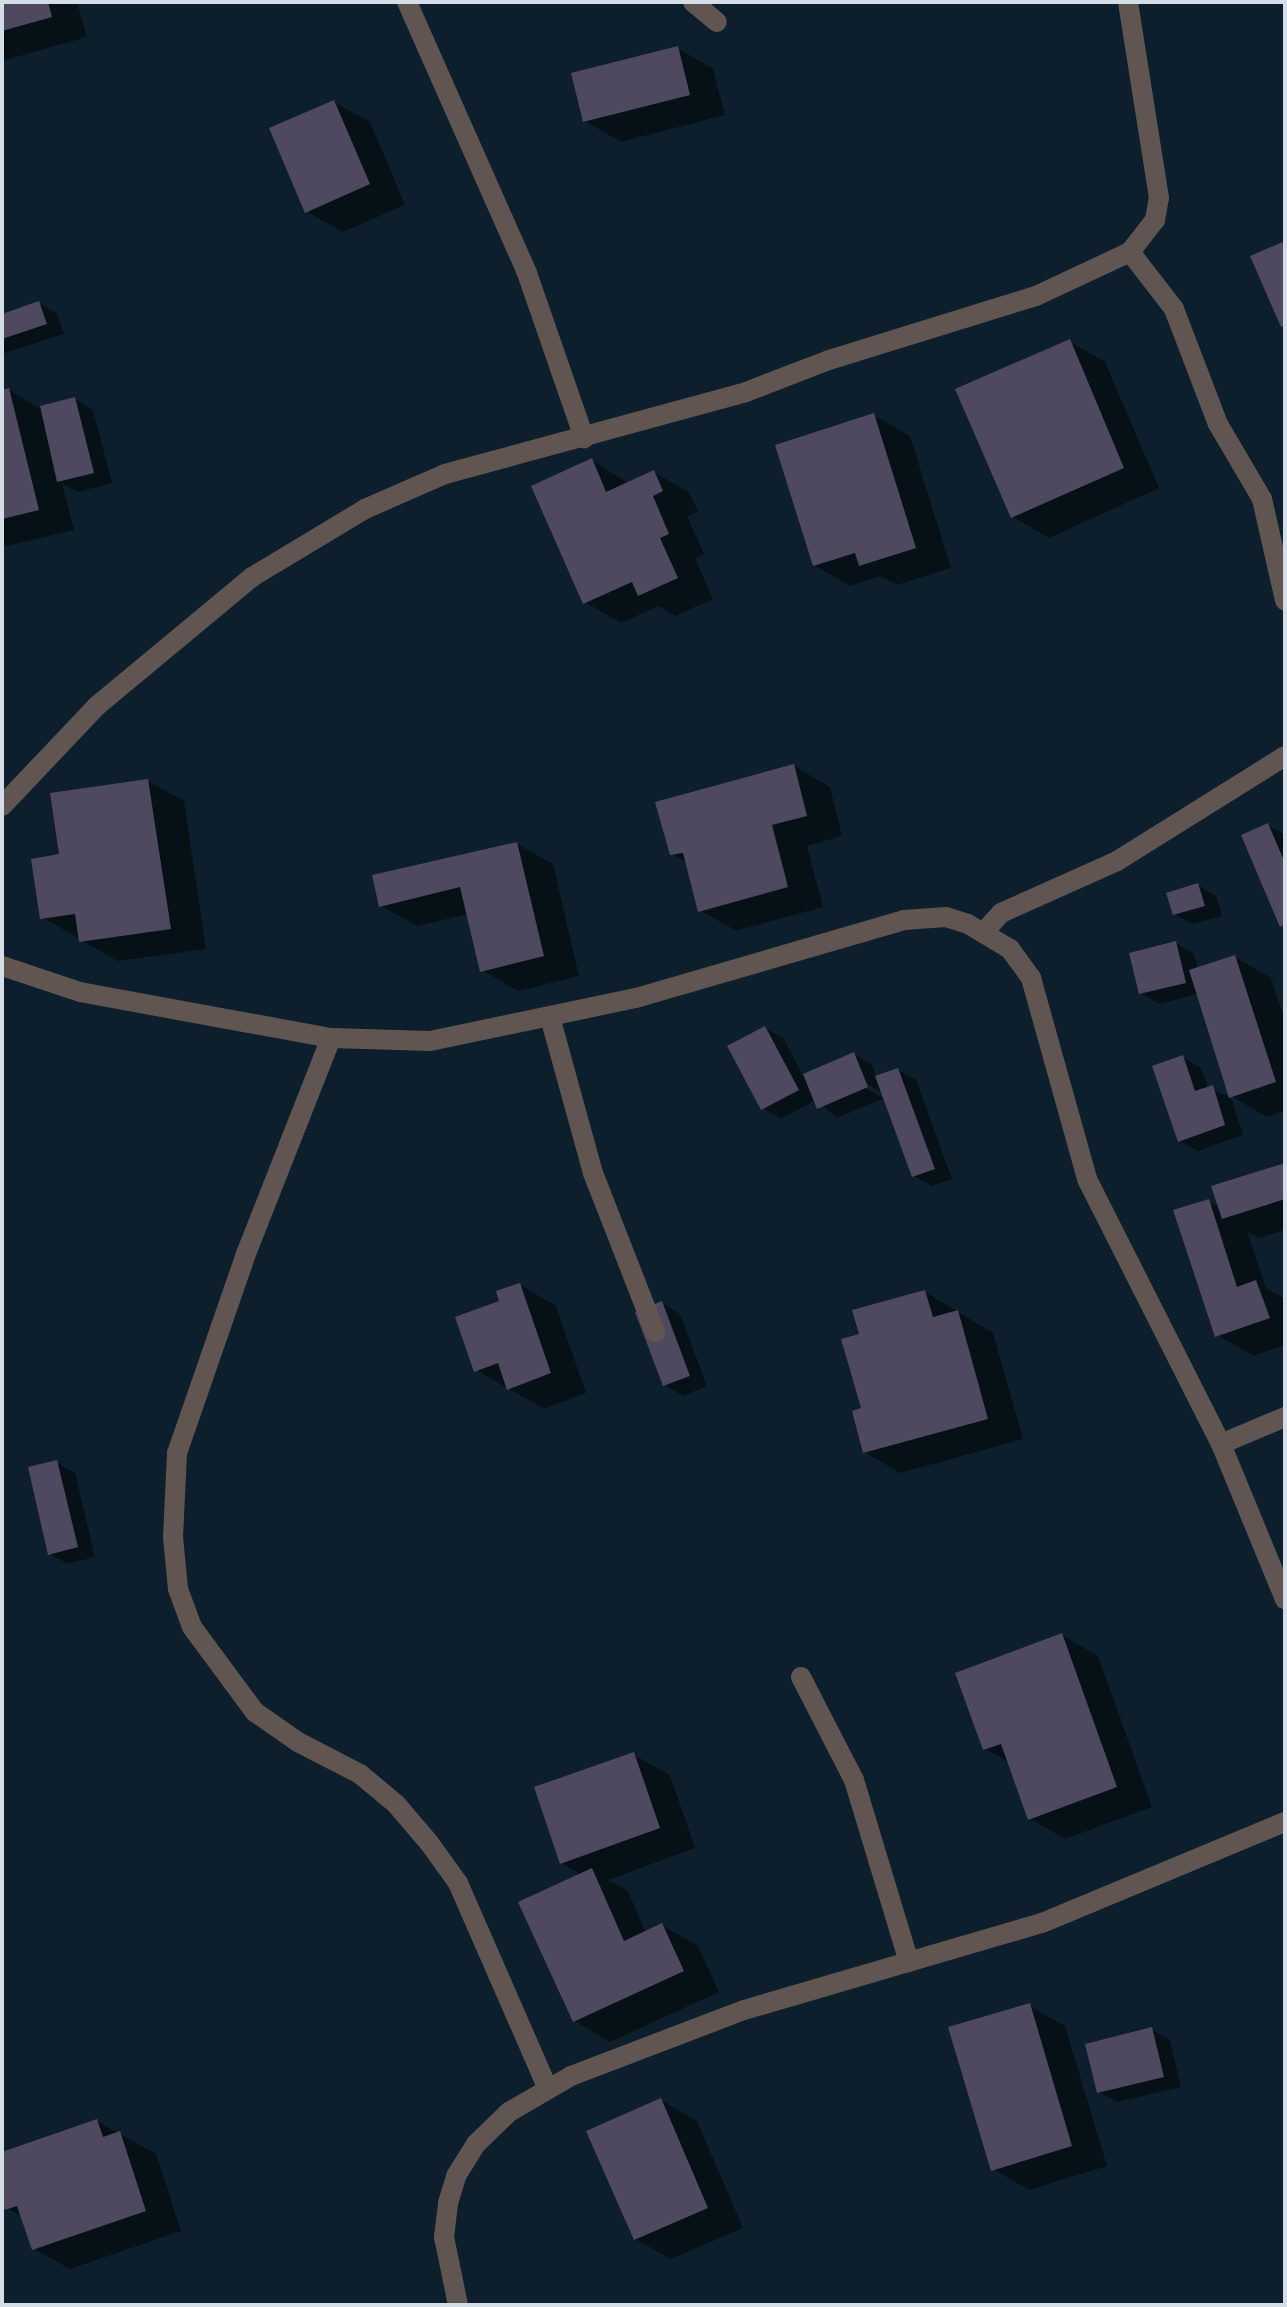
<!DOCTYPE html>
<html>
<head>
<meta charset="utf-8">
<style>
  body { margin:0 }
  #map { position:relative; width:1287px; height:2307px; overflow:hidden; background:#0d1f2c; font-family:"Crimson Pro",serif }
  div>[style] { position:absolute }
  .shadow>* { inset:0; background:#0007 }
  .building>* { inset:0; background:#4e495e }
  .minor>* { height:20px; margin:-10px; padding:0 10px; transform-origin:10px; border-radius:10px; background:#605551 }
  span { translate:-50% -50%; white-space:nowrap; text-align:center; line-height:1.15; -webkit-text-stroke:8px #03080e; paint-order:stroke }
  .frame { position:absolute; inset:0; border:4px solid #d3dee7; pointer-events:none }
</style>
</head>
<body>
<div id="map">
  <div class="shadow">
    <i style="clip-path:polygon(2px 2px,77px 2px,87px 37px,2px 61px)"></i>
    <i style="clip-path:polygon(677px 48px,713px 69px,725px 115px,621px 142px,585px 121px)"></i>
    <i style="clip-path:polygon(334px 102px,370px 122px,405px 205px,343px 232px,307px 212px)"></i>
    <i style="clip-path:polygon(39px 303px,57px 314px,64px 334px,2px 354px,2px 316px)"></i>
    <i style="clip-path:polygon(1069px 341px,1105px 362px,1159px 488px,1049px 538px,1013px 517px)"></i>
    <i style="clip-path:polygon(9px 390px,43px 410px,75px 399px,93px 410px,112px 483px,77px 492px,62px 483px,74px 530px,7px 546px,2px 543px,2px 392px)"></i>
    <i style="clip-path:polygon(874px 415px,910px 436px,951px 568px,897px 585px,881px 576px,850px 586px,814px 565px)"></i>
    <i style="clip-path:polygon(592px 460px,629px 484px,654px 472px,690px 493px,698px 512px,687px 516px,704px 554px,695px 558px,713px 599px,675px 616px,659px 606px,621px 623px,585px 602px)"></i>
    <i style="clip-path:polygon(794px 766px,830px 787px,842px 836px,807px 846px,823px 907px,736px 931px,700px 910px,688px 863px,672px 854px)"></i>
    <i style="clip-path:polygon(148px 781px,184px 801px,206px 949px,117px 961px,42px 917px,62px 856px)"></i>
    <i style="clip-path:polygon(1268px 825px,1285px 835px,1285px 927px,1282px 925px)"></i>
    <i style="clip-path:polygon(517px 844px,553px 864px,579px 976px,518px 991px,482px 970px,468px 914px,417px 926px,381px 906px)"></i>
    <i style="clip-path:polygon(1198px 885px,1216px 896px,1222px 916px,1193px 924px,1174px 914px)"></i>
    <i style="clip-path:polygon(1176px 943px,1194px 954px,1198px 969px,1235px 957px,1271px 978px,1285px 1021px,1285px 1111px,1267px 1117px,1231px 1096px,1198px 994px,1159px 1004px,1141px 993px)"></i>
    <i style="clip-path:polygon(evenodd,765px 1028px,784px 1039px,803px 1076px,854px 1054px,872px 1065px,877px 1078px,898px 1070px,916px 1080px,952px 1179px,932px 1186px,914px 1176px,885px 1098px,837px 1118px,816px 1100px,781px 1119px,763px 1108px,765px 1028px,860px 1080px,883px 1093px,883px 1098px,858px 1084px,860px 1080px)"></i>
    <i style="clip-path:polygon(1183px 1057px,1201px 1068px,1208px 1088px,1231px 1097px,1243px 1135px,1198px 1151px,1180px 1141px)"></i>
    <i style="clip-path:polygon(1285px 1165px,1285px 1230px,1259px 1238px,1247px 1231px,1266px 1288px,1285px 1299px,1285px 1345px,1253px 1356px,1217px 1335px,1208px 1201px,1220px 1208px)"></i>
    <i style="clip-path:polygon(520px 1285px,556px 1306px,586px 1393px,544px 1409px,476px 1370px,502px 1303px)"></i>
    <i style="clip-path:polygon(925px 1292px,993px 1333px,1023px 1439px,900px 1473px,865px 1452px,863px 1410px)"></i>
    <i style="clip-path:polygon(662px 1303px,680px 1314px,707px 1386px,683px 1396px,665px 1385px)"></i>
    <i style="clip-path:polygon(57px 1463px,75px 1473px,95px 1557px,68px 1564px,50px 1554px)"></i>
    <i style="clip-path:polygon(1062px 1635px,1098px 1656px,1152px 1807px,1065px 1839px,1029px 1818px,1010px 1763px,985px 1749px)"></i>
    <i style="clip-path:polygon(634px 1755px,670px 1775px,695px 1848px,608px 1880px,628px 1891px,646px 1933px,662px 1925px,698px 1946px,719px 1992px,610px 2042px,575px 2021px,582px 1875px,562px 1863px)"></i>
    <i style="clip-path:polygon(1029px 2006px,1065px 2026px,1107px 2166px,1029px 2190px,993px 2169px)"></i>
    <i style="clip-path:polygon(1151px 2029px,1170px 2040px,1181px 2087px,1117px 2102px,1099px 2092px)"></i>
    <i style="clip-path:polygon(661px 2100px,697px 2121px,743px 2228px,671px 2259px,635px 2239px)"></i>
    <i style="clip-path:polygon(97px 2121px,156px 2154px,181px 2231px,70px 2269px,34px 2249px,24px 2218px,7px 2208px,2px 2154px)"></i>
  </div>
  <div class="building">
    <i style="clip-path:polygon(2px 2px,48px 2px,52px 17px,2px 31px)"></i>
    <i style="clip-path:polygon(678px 46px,690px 95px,583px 122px,571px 73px)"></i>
    <i style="clip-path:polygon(334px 100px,370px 184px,305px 213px,269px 128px)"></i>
    <i style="clip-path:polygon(1285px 241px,1285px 325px,1281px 327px,1250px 256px)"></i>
    <i style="clip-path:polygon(39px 301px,47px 324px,2px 339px,2px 314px)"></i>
    <i style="clip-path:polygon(1070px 339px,1124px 468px,1011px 518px,955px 389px)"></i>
    <i style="clip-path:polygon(9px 388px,39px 510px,2px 519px,2px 390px)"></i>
    <i style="clip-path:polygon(75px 397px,94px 473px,57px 482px,40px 406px)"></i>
    <i style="clip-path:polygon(874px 413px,916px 548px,859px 566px,855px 553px,813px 566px,775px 445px)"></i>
    <i style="clip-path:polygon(592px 458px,606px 492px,654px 470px,663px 491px,653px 496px,669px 534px,660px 538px,678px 578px,638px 596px,632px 582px,583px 604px,531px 486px)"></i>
    <i style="clip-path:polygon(794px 764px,807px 816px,772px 825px,788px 887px,698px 912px,683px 853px,670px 855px,655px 802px)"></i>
    <i style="clip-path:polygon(148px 779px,171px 929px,79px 942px,75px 914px,40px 919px,31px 859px,59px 854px,50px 793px)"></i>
    <i style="clip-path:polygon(1268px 823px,1285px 863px,1285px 924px,1280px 927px,1241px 835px)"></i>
    <i style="clip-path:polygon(517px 842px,544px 956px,480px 972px,460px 887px,379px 907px,372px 875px)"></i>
    <i style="clip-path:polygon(1198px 883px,1205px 906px,1173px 915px,1166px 893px)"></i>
    <i style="clip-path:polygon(1176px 941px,1186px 983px,1139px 994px,1129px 953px)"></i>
    <i style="clip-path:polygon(1235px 955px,1276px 1082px,1229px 1098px,1189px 970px)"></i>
    <i style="clip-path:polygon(765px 1026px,799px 1090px,761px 1110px,727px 1046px)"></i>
    <i style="clip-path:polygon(854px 1052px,868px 1087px,817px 1109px,803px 1074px)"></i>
    <i style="clip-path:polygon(1183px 1055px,1195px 1091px,1213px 1085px,1225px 1125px,1178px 1142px,1152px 1066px)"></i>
    <i style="clip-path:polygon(898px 1068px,935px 1169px,912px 1177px,875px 1076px)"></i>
    <i style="clip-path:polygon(1285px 1163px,1285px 1199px,1222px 1219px,1211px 1186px)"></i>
    <i style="clip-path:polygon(1209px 1199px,1237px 1287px,1256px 1280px,1270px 1318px,1215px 1337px,1173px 1210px)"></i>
    <i style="clip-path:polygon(520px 1283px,551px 1373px,507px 1390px,498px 1363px,474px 1372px,455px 1317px,499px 1301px,496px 1291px)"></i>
    <i style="clip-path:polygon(925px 1290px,933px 1317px,958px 1310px,988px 1419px,863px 1453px,852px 1411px,861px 1408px,841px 1339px,859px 1334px,852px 1310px)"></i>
    <i style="clip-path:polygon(662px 1301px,690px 1376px,663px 1386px,635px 1312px)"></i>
    <i style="clip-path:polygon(57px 1460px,78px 1547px,48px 1555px,28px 1467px)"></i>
    <i style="clip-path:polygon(1062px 1633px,1117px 1787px,1028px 1820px,1001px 1744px,983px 1750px,955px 1673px)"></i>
    <i style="clip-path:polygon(634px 1752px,660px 1828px,560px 1864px,534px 1787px)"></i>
    <i style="clip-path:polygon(592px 1868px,624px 1941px,662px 1923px,684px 1971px,573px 2022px,518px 1902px)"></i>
    <i style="clip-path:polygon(1030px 2003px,1072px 2146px,991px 2171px,948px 2027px)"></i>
    <i style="clip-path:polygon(1152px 2027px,1164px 2077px,1097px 2093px,1085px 2044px)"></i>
    <i style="clip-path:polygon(661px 2098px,708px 2208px,634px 2240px,586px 2131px)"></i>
    <i style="clip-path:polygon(97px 2119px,103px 2137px,120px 2131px,146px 2211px,32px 2250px,17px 2206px,5px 2210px,2px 2201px,2px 2152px)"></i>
  </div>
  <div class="minor">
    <i style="left:407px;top:2px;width:296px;rotate:66.1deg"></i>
    <i style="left:527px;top:273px;width:175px;rotate:70.9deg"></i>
    <i style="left:693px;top:2px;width:31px;rotate:40deg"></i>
    <i style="left:1130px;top:252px;width:72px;rotate:52.3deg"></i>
    <i style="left:1174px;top:309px;width:123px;rotate:69.1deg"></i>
    <i style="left:1218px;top:424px;width:87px;rotate:59.6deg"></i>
    <i style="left:1262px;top:499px;width:104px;rotate:77.2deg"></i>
    <i style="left:2px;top:806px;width:139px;rotate:-46.5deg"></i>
    <i style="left:98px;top:705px;width:200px;rotate:-39.7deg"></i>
    <i style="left:252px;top:577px;width:132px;rotate:-31deg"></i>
    <i style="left:365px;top:509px;width:87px;rotate:-23.6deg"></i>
    <i style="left:445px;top:474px;width:312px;rotate:-15.2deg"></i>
    <i style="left:746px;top:392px;width:89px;rotate:-21.1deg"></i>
    <i style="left:829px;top:360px;width:217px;rotate:-17.2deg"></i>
    <i style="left:1036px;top:296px;width:104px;rotate:-25.1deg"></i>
    <i style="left:1130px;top:252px;width:41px;rotate:-52deg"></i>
    <i style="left:1155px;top:220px;width:22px;rotate:-80deg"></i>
    <i style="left:1159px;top:198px;width:198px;rotate:-99deg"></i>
    <i style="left:984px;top:932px;width:25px;rotate:-48deg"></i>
    <i style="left:1001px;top:913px;width:127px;rotate:-24.1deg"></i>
    <i style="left:1117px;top:861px;width:198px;rotate:-32deg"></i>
    <i style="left:2px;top:966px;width:82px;rotate:18.4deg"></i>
    <i style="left:80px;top:992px;width:255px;rotate:10.4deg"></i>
    <i style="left:331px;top:1038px;width:99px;rotate:1.7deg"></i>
    <i style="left:430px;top:1041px;width:210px;rotate:-11.8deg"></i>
    <i style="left:636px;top:998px;width:279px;rotate:-16.2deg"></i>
    <i style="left:904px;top:920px;width:42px;rotate:-4.1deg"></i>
    <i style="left:946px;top:917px;width:23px;rotate:18deg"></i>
    <i style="left:968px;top:924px;width:49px;rotate:30.8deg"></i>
    <i style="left:1010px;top:949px;width:36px;rotate:54deg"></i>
    <i style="left:1031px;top:978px;width:209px;rotate:74.4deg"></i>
    <i style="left:1087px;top:1179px;width:297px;rotate:63.2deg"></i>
    <i style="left:1221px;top:1444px;width:168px;rotate:67.6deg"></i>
    <i style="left:550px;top:1017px;width:162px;rotate:74.6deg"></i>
    <i style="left:593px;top:1173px;width:171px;rotate:68.7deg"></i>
    <i style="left:331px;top:1038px;width:229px;rotate:111.5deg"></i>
    <i style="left:247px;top:1251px;width:214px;rotate:109.1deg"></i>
    <i style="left:177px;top:1453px;width:84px;rotate:92.7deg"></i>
    <i style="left:173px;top:1537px;width:52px;rotate:84.5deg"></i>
    <i style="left:178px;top:1589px;width:40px;rotate:69.8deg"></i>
    <i style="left:192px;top:1627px;width:106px;rotate:53.5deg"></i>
    <i style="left:255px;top:1712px;width:52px;rotate:34.9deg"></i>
    <i style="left:298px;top:1742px;width:70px;rotate:27.3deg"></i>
    <i style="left:360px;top:1774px;width:47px;rotate:39.8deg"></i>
    <i style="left:396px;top:1804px;width:52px;rotate:49.6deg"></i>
    <i style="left:430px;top:1844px;width:48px;rotate:54.3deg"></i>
    <i style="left:458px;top:1883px;width:225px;rotate:66.4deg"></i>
    <i style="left:1221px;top:1444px;width:69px;rotate:-22.9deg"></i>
    <i style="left:801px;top:1677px;width:116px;rotate:62.8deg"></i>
    <i style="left:854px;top:1780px;width:190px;rotate:73.2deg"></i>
    <i style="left:458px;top:2305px;width:69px;rotate:-101.6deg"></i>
    <i style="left:444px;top:2237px;width:34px;rotate:-83deg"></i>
    <i style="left:448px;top:2203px;width:28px;rotate:-73deg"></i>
    <i style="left:456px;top:2176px;width:38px;rotate:-58deg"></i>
    <i style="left:476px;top:2144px;width:46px;rotate:-44.1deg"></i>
    <i style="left:509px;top:2112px;width:72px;rotate:-30.1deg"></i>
    <i style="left:571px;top:2076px;width:185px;rotate:-20.9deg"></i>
    <i style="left:744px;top:2010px;width:310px;rotate:-16.3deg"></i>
    <i style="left:1042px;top:1923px;width:263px;rotate:-22.6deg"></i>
  </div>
  <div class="frame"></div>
</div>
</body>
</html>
